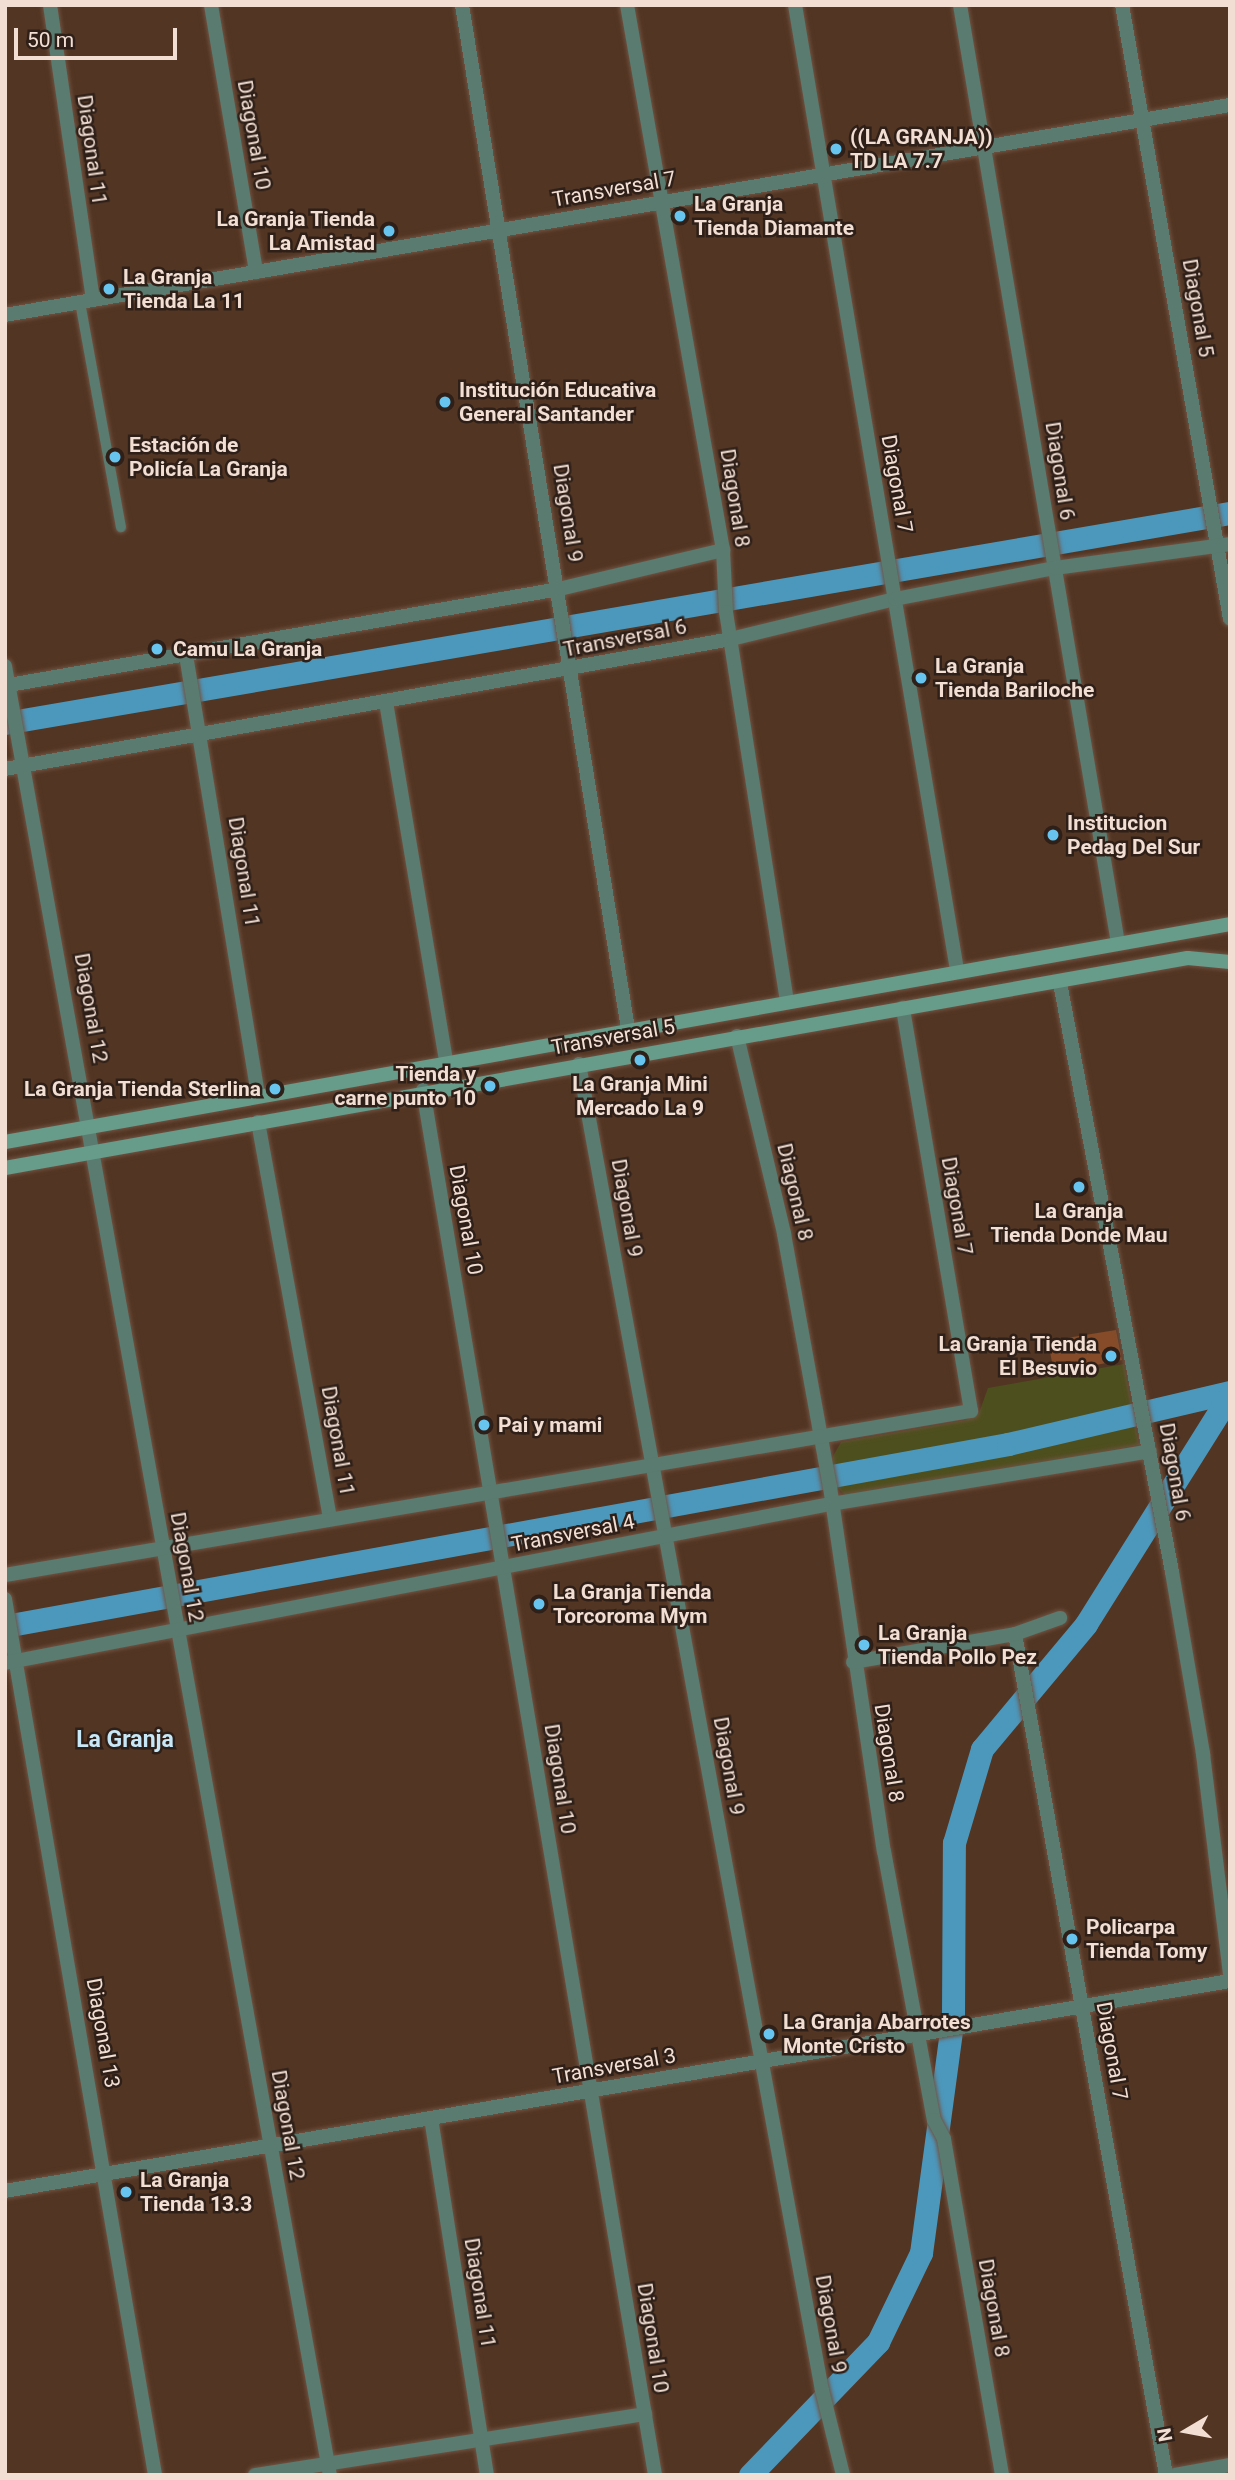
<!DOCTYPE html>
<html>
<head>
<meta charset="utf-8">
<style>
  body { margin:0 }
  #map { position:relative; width:1235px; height:2480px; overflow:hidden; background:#533523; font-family:Roboto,sans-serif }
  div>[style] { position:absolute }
  .green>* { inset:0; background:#4e4f1e }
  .canal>* { height:23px; margin:-11.5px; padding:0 11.5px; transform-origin:11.5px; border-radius:11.5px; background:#4c98bc }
  .building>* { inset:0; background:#864c29 }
  .roads { filter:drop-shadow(0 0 2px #705343) drop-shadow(0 0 2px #705343) }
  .lane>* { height:10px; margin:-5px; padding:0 5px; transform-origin:5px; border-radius:5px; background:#5a7b6f }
  .street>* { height:14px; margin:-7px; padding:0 7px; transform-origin:7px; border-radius:7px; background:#5a7b6f }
  .secondary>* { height:14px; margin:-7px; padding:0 7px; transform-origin:7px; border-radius:7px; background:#689c8a }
  .dots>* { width:19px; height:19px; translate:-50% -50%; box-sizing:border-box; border:4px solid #2e2018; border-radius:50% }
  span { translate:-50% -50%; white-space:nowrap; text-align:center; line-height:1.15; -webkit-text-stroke:5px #2e2018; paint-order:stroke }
  .street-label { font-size:21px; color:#f2ded3 }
  .poi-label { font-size:21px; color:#f2ded3; font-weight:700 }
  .left { translate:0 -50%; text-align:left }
  .right { translate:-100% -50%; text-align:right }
  .neighbourhood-label { font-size:23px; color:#c8e8f8; font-weight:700 }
  .frame { position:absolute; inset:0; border:7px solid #f2ded3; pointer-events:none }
  .north { position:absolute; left:1151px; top:2396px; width:70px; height:70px; -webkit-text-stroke:5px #2e2018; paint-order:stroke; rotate:260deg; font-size:19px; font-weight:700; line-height:28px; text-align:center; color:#f2ded3 }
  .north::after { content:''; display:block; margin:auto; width:24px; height:32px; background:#f2ded3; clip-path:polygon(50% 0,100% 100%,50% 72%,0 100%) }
  .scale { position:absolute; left:14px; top:28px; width:163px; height:32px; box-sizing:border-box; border:4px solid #f2ded3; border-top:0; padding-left:9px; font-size:21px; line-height:24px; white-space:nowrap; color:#f2ded3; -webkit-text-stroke:5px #2e2018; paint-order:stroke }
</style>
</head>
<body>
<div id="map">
  <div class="green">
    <i style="clip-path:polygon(1124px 1364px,1139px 1445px,849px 1499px,835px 1485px,831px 1460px,841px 1442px,966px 1420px,979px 1413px,988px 1388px)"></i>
  </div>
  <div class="canal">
    <i style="left:5px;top:723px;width:1243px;rotate:-9.73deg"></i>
    <i style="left:5px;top:1626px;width:1019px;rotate:-10.28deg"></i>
    <i style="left:1008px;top:1444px;width:228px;rotate:-13.2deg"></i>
    <i style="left:750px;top:2475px;width:185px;rotate:-46.1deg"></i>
    <i style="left:878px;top:2342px;width:99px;rotate:-64.2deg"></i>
    <i style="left:921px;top:2253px;width:238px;rotate:-82.3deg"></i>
    <i style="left:953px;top:2017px;width:174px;rotate:-89.7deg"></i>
    <i style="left:954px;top:1843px;width:98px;rotate:-73.4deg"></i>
    <i style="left:982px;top:1749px;width:163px;rotate:-50.2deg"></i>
    <i style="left:1086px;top:1624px;width:271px;rotate:-57.9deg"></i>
  </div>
  <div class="building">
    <i style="clip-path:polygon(1116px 1330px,1122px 1360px,1054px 1373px,1048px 1341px)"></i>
  </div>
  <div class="roads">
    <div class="lane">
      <i style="left:80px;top:302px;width:229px;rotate:79.7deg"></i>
    </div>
    <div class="street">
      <i style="left:50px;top:5px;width:298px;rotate:81.7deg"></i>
      <i style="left:211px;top:5px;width:271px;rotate:80.4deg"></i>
      <i style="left:462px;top:5px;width:1037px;rotate:80.79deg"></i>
      <i style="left:627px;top:5px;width:553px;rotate:80.01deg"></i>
      <i style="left:723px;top:550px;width:62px;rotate:87.2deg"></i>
      <i style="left:726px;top:612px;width:393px;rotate:81.1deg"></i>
      <i style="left:795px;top:5px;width:979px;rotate:80.47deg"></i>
      <i style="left:960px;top:5px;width:951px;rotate:80.44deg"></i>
      <i style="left:1122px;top:5px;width:623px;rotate:80.02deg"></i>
      <i style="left:5px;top:315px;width:1243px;rotate:-9.73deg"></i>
      <i style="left:186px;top:655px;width:447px;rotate:80.7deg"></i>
      <i style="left:5px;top:666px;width:1838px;rotate:79.82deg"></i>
      <i style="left:9px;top:685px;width:558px;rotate:-9.9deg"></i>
      <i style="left:559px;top:589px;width:169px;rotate:-13.4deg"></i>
      <i style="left:386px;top:702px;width:365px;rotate:80.5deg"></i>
      <i style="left:5px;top:769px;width:738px;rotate:-10.15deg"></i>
      <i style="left:731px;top:639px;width:169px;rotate:-13.7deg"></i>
      <i style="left:895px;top:599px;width:163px;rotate:-11deg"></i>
      <i style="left:1055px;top:568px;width:177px;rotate:-7.8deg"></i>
      <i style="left:1060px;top:983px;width:600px;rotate:79.23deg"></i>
      <i style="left:1172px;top:1572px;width:185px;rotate:80.3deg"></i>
      <i style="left:1203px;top:1754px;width:221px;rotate:83deg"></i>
      <i style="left:737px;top:1036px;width:204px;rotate:76.6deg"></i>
      <i style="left:784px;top:1234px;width:257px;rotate:79.7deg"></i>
      <i style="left:830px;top:1487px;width:368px;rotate:81.6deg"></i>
      <i style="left:884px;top:1851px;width:274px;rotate:79.5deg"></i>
      <i style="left:934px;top:2120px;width:21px;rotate:62deg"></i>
      <i style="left:944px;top:2139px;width:341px;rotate:80.2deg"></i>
      <i style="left:579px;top:1064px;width:1348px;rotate:79.62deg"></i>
      <i style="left:822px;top:2390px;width:88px;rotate:76.1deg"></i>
      <i style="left:423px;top:1090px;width:1404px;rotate:80.49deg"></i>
      <i style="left:258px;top:1122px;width:403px;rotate:79.7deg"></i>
      <i style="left:5px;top:1575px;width:980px;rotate:-9.64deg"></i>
      <i style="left:971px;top:1411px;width:409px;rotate:-99.6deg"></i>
      <i style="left:5px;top:1599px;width:889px;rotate:80.28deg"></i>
      <i style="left:1015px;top:1634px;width:854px;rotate:79.82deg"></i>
      <i style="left:853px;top:1662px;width:164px;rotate:-9.8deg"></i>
      <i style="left:1015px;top:1634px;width:48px;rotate:-19.6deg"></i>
      <i style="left:5px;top:1663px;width:841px;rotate:-10.9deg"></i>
      <i style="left:831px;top:1504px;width:323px;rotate:-9.4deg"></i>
      <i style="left:431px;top:2118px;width:361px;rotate:81.1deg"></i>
      <i style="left:5px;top:2191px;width:1243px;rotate:-9.73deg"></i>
      <i style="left:255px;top:2475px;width:395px;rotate:-8.9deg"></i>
      <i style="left:1175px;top:2475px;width:56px;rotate:-10.3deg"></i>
    </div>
    <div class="secondary">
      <i style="left:5px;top:1142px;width:1244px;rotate:-10.09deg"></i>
      <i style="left:5px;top:1168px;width:1201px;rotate:-10.07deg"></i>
      <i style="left:1188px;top:958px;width:42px;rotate:5.4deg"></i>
    </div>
  </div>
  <div class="dots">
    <i style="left:836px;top:149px;background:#67c4ef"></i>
    <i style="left:680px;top:216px;background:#67c4ef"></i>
    <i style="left:389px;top:231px;background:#67c4ef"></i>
    <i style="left:109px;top:289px;background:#67c4ef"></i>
    <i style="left:445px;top:402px;background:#67c4ef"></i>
    <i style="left:115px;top:457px;background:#67c4ef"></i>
    <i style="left:157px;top:649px;background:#67c4ef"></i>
    <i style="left:921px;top:678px;background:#67c4ef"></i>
    <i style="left:1053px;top:835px;background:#67c4ef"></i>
    <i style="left:640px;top:1060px;background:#67c4ef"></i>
    <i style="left:490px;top:1086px;background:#67c4ef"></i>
    <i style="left:275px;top:1089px;background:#67c4ef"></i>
    <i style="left:1079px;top:1187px;background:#67c4ef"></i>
    <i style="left:1111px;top:1356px;background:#67c4ef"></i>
    <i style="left:484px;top:1425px;background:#67c4ef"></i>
    <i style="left:539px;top:1604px;background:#67c4ef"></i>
    <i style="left:864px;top:1645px;background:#67c4ef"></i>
    <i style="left:1072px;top:1939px;background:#67c4ef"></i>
    <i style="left:769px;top:2034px;background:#67c4ef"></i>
    <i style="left:126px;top:2192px;background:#67c4ef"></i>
  </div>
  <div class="street-label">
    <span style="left:254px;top:135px;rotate:80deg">Diagonal 10</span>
    <span style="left:92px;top:150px;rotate:82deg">Diagonal 11</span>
    <span style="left:614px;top:189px;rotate:-10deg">Transversal 7</span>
    <span style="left:1198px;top:308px;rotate:80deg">Diagonal 5</span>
    <span style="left:1060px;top:471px;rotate:81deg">Diagonal 6</span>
    <span style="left:897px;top:484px;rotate:80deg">Diagonal 7</span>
    <span style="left:735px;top:498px;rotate:81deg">Diagonal 8</span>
    <span style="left:568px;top:513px;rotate:81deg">Diagonal 9</span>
    <span style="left:625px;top:638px;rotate:-11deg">Transversal 6</span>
    <span style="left:244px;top:872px;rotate:81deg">Diagonal 11</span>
    <span style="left:91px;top:1008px;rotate:80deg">Diagonal 12</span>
    <span style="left:613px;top:1037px;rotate:-10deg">Transversal 5</span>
    <span style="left:795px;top:1192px;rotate:77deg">Diagonal 8</span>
    <span style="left:957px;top:1206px;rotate:80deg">Diagonal 7</span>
    <span style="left:627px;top:1208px;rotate:80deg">Diagonal 9</span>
    <span style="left:466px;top:1220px;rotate:80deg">Diagonal 10</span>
    <span style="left:338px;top:1441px;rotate:80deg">Diagonal 11</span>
    <span style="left:1175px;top:1472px;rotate:80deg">Diagonal 6</span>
    <span style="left:573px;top:1533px;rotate:-11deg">Transversal 4</span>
    <span style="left:187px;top:1567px;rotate:80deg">Diagonal 12</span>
    <span style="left:889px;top:1753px;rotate:81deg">Diagonal 8</span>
    <span style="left:729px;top:1766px;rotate:80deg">Diagonal 9</span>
    <span style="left:560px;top:1779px;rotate:81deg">Diagonal 10</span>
    <span style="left:103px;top:2033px;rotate:80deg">Diagonal 13</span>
    <span style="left:1112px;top:2051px;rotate:80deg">Diagonal 7</span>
    <span style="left:614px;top:2066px;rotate:-10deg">Transversal 3</span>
    <span style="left:288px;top:2125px;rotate:80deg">Diagonal 12</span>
    <span style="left:480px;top:2293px;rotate:81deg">Diagonal 11</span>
    <span style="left:994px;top:2308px;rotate:80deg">Diagonal 8</span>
    <span style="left:831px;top:2324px;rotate:80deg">Diagonal 9</span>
    <span style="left:653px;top:2338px;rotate:81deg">Diagonal 10</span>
  </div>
  <div class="poi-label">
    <span class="left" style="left:850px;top:149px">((LA GRANJA))<br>TD LA 7.7</span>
    <span class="left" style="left:694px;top:216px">La Granja<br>Tienda Diamante</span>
    <span class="right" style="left:375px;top:231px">La Granja Tienda<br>La Amistad</span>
    <span class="left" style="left:123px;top:289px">La Granja<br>Tienda La 11</span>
    <span class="left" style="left:459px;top:402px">Institución Educativa<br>General Santander</span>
    <span class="left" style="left:129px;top:457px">Estación de<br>Policía La Granja</span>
    <span class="left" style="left:173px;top:649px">Camu La Granja</span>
    <span class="left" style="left:935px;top:678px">La Granja<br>Tienda Bariloche</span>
    <span class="left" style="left:1067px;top:835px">Institucion<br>Pedag Del Sur</span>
    <span class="right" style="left:476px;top:1086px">Tienda y<br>carne punto 10</span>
    <span style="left:640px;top:1096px">La Granja Mini<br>Mercado La 9</span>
    <span class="right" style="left:261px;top:1089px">La Granja Tienda Sterlina</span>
    <span style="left:1079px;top:1223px">La Granja<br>Tienda Donde Mau</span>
    <span class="right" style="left:1097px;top:1356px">La Granja Tienda<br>El Besuvio</span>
    <span class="left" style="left:498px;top:1425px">Pai y mami</span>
    <span class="left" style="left:553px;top:1604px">La Granja Tienda<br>Torcoroma Mym</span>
    <span class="left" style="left:878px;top:1645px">La Granja<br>Tienda Pollo Pez</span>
    <span class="left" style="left:1086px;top:1939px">Policarpa<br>Tienda Tomy</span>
    <span class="left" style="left:783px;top:2034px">La Granja Abarrotes<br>Monte Cristo</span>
    <span class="left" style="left:140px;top:2192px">La Granja<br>Tienda 13.3</span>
  </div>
  <div class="neighbourhood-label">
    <span style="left:125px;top:1740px">La Granja</span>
  </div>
  <div class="frame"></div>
  <div class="north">N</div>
  <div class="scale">50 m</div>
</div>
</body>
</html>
